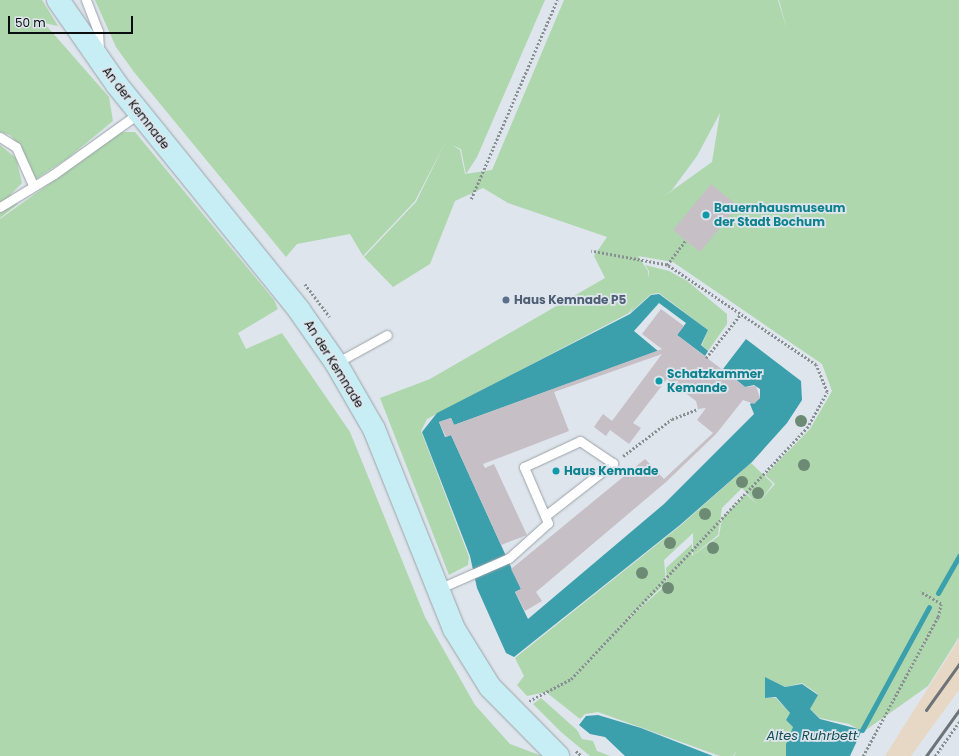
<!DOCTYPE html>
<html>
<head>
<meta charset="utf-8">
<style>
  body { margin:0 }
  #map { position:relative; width:959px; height:756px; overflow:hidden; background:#dee5ec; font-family:Poppins,sans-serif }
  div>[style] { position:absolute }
  .industrial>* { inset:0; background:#e7d8c5 }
  .green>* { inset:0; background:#aed7ad }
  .water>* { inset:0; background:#3c9fac }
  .stream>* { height:5px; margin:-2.5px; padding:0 2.5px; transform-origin:2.5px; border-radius:2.5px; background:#3c9fac }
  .building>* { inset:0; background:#c6bfc6 }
  .path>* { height:2.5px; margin-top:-1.25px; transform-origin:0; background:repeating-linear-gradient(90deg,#8a8f94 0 2px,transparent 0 4px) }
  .roads { filter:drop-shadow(0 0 1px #9ba2a8) drop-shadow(0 0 1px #9ba2a8) }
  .service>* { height:9px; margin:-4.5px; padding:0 4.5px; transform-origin:4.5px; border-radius:4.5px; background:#fff }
  .secondary>* { height:22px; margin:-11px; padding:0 11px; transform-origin:11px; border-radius:11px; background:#c8eef5 }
  .rail>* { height:3px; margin:-1.5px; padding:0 1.5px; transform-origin:1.5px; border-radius:1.5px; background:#6e7378 }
  .trees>* { width:12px; height:12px; margin:-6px; border-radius:50%; background:#6d8a75 }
  .dots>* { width:11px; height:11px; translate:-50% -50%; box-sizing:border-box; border:2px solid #dee5ec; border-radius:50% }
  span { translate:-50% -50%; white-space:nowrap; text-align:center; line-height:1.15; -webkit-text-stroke:3.5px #dee5ec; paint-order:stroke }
  .street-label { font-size:12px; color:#0a0d0f }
  .culture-label { font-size:12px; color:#0d838f; font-weight:700 }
  .left { translate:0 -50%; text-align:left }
  .service-label { font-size:12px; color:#4e5e75; font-weight:700 }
  .water-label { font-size:13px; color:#164f56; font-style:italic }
  .scale { position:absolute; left:8px; top:16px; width:125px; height:18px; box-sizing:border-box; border:2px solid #0a0d0f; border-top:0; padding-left:5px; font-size:12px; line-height:14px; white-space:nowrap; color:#0a0d0f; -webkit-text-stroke:3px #dee5ec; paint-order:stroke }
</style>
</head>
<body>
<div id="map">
  <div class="industrial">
    <i style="clip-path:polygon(959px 639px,959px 690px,911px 756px,885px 756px)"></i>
  </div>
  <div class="green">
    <i style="clip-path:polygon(0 0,42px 0,58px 26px,44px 23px,109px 97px,113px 121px,68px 158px,36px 179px,20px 147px,10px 135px,0 132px)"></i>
    <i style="clip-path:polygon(evenodd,95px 0,545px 0,477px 157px,466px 174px,461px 149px,452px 145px,460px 150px,465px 174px,492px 170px,564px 0,732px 0,728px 36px,732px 0,778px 0,787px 30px,779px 0,959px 0,959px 637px,928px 686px,863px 732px,849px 724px,820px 718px,810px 709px,818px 694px,802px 683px,785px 687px,765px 677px,765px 698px,776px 698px,790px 713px,786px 720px,793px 727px,786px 744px,786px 756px,734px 756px,737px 750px,733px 756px,720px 756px,598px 712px,585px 714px,580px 719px,546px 692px,527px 696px,517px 685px,524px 676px,515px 658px,680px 526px,751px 463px,773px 484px,760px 501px,775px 484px,765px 475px,810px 429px,832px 391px,822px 364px,673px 262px,638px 256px,648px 271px,648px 279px,649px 271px,645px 265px,669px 271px,687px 281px,727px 314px,727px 324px,708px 351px,702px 345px,708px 330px,659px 293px,651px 294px,630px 313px,634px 305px,629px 313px,427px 419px,421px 431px,469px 557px,468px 565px,449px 575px,380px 398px,430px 379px,605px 278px,594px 256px,607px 237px,508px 203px,483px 188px,455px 201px,430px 264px,393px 287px,364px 257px,416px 202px,446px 141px,415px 201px,363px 256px,350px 234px,297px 244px,286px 257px,134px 72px,116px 47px,95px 0,720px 113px,712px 162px,663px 197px,672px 190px,697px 156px,720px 113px,95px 0,742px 488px,757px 504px,746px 494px,722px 518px,719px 536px,692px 556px,692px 544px,666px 568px,667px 584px,610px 635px,666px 583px,664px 560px,693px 533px,693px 555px,718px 535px,722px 508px,742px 488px)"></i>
    <i style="clip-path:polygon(120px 132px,135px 132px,274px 300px,278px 309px,238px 333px,246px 349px,282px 333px,350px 432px,425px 617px,475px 705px,510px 744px,542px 756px,0 756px,0 219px,91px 154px,104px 180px,91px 154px)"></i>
    <i style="clip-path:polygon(0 145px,16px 158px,22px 183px,11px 194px,18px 204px,0 218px)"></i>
    <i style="clip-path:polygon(541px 698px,577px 730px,582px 739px,593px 741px,597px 751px,610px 756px,590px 756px,561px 732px,533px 704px)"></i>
  </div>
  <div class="water">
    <i style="clip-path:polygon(659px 294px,708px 330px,701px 345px,708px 351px,705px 356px,677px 335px,686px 323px,659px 303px,634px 331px,658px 351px,454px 425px,451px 418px,439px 422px,445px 437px,451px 435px,521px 589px,515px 592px,528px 619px,664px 504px,754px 414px,750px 404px,760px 398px,760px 389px,754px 385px,745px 387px,723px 369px,746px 339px,801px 381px,802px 400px,787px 423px,752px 462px,680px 525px,514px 657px,506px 653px,477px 588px,470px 556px,422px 432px,437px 413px,630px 314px,651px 295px)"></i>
    <i style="clip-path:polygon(765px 677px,785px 687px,802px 684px,818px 695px,810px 709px,820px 719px,862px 730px,850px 756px,786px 756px,786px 744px,793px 727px,786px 720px,790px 713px,776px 697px,765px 698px)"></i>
    <i style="clip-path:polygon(598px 715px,641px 728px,713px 756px,625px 756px,605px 737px,590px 734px,579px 725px,586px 716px)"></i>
  </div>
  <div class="stream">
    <i style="left:938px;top:593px;width:43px;rotate:-60.4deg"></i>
    <i style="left:862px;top:730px;width:140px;rotate:-61.4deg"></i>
  </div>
  <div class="building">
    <i style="clip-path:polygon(711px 184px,738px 206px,700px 252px,673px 230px)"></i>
    <i style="clip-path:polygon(661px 309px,684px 326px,677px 335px,745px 387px,756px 386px,760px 398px,754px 404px,743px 400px,716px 434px,666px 482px,536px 592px,542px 601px,525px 611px,515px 592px,521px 589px,511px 569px,645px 459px,664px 479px,713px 433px,697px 420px,706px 408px,698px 409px,696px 401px,667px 379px,633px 423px,641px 428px,629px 444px,610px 430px,606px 436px,594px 427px,603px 414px,612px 421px,662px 354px,554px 392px,569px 431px,483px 464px,485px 468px,494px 464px,527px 535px,501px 545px,451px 435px,446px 437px,439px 422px,451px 418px,454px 425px,662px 349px,642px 334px)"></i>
  </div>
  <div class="path">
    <i style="left:471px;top:199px;width:217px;rotate:-66.6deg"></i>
    <i style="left:667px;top:265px;width:31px;rotate:-53deg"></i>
    <i style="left:305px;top:284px;width:41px;rotate:52.9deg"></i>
    <i style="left:706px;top:358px;width:55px;rotate:-51.7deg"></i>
    <i style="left:623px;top:456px;width:61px;rotate:-37.1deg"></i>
    <i style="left:672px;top:419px;width:28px;rotate:-21deg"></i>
    <i style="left:529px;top:701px;width:47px;rotate:-27.6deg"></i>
    <i style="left:571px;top:679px;width:345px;rotate:-46.8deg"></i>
    <i style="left:807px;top:428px;width:41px;rotate:-60.9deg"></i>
    <i style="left:827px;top:392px;width:29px;rotate:-112deg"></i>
    <i style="left:816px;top:365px;width:179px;rotate:-146.1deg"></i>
    <i style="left:667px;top:265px;width:77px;rotate:-169.6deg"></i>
    <i style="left:576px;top:751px;width:8px;rotate:40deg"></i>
    <i style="left:863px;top:756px;width:158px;rotate:-61.7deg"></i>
    <i style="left:938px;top:617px;width:13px;rotate:-77deg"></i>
    <i style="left:941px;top:604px;width:24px;rotate:-150deg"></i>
    <i style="left:935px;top:756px;width:42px;rotate:-54.8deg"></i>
  </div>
  <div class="roads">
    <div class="service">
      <i style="left:86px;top:0;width:33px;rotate:69deg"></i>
      <i style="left:98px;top:31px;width:19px;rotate:87deg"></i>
      <i style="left:0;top:137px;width:19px;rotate:32deg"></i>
      <i style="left:16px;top:147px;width:42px;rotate:65.9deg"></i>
      <i style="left:0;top:207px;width:63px;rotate:-31.4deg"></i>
      <i style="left:54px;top:174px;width:105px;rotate:-35.7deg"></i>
      <i style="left:336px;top:363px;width:58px;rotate:-28.8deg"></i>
      <i style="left:438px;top:589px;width:77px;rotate:-23.6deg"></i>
      <i style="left:509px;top:558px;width:52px;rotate:-41.9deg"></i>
      <i style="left:548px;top:523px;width:61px;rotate:-113.2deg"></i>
      <i style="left:524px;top:467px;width:62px;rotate:-24.9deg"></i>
      <i style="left:580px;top:441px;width:40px;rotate:34deg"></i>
      <i style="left:613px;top:463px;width:86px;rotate:142.1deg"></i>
    </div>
    <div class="secondary">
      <i style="left:58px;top:0;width:103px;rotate:55.2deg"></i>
      <i style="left:117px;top:85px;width:289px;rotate:51deg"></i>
      <i style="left:299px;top:310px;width:65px;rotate:55.1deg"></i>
      <i style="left:336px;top:363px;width:76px;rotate:60.1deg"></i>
      <i style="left:374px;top:429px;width:215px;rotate:68.2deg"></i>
      <i style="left:454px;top:629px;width:68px;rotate:58.2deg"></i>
      <i style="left:490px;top:687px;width:97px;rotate:45.4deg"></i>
    </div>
  </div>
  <div class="rail">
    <i style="left:926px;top:710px;width:57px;rotate:-54.3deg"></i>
    <i style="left:926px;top:756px;width:57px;rotate:-54.3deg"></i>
  </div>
  <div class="trees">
    <i style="left:801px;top:421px"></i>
    <i style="left:804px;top:465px"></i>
    <i style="left:742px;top:482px"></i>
    <i style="left:758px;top:493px"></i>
    <i style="left:705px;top:514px"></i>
    <i style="left:670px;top:543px"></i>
    <i style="left:713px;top:548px"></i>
    <i style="left:642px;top:573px"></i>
    <i style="left:668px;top:588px"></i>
  </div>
  <div class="dots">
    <i style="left:706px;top:215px;background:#0f9aa8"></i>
    <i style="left:506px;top:300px;background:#5c6f8a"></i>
    <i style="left:659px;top:381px;background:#0f9aa8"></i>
    <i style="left:556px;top:471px;background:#0f9aa8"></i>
  </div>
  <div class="street-label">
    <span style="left:136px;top:108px;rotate:52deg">An der Kemnade</span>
    <span style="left:334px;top:364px;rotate:58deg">An der Kemnade</span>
  </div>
  <div class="culture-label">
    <span class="left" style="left:714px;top:215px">Bauernhausmuseum<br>der Stadt Bochum</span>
    <span class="left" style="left:667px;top:381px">Schatzkammer<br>Kemande</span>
    <span class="left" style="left:564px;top:471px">Haus Kemnade</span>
  </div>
  <div class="service-label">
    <span class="left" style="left:514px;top:300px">Haus Kemnade P5</span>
  </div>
  <div class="water-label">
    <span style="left:812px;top:736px">Altes Ruhrbett</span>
  </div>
  <div class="scale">50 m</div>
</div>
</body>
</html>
